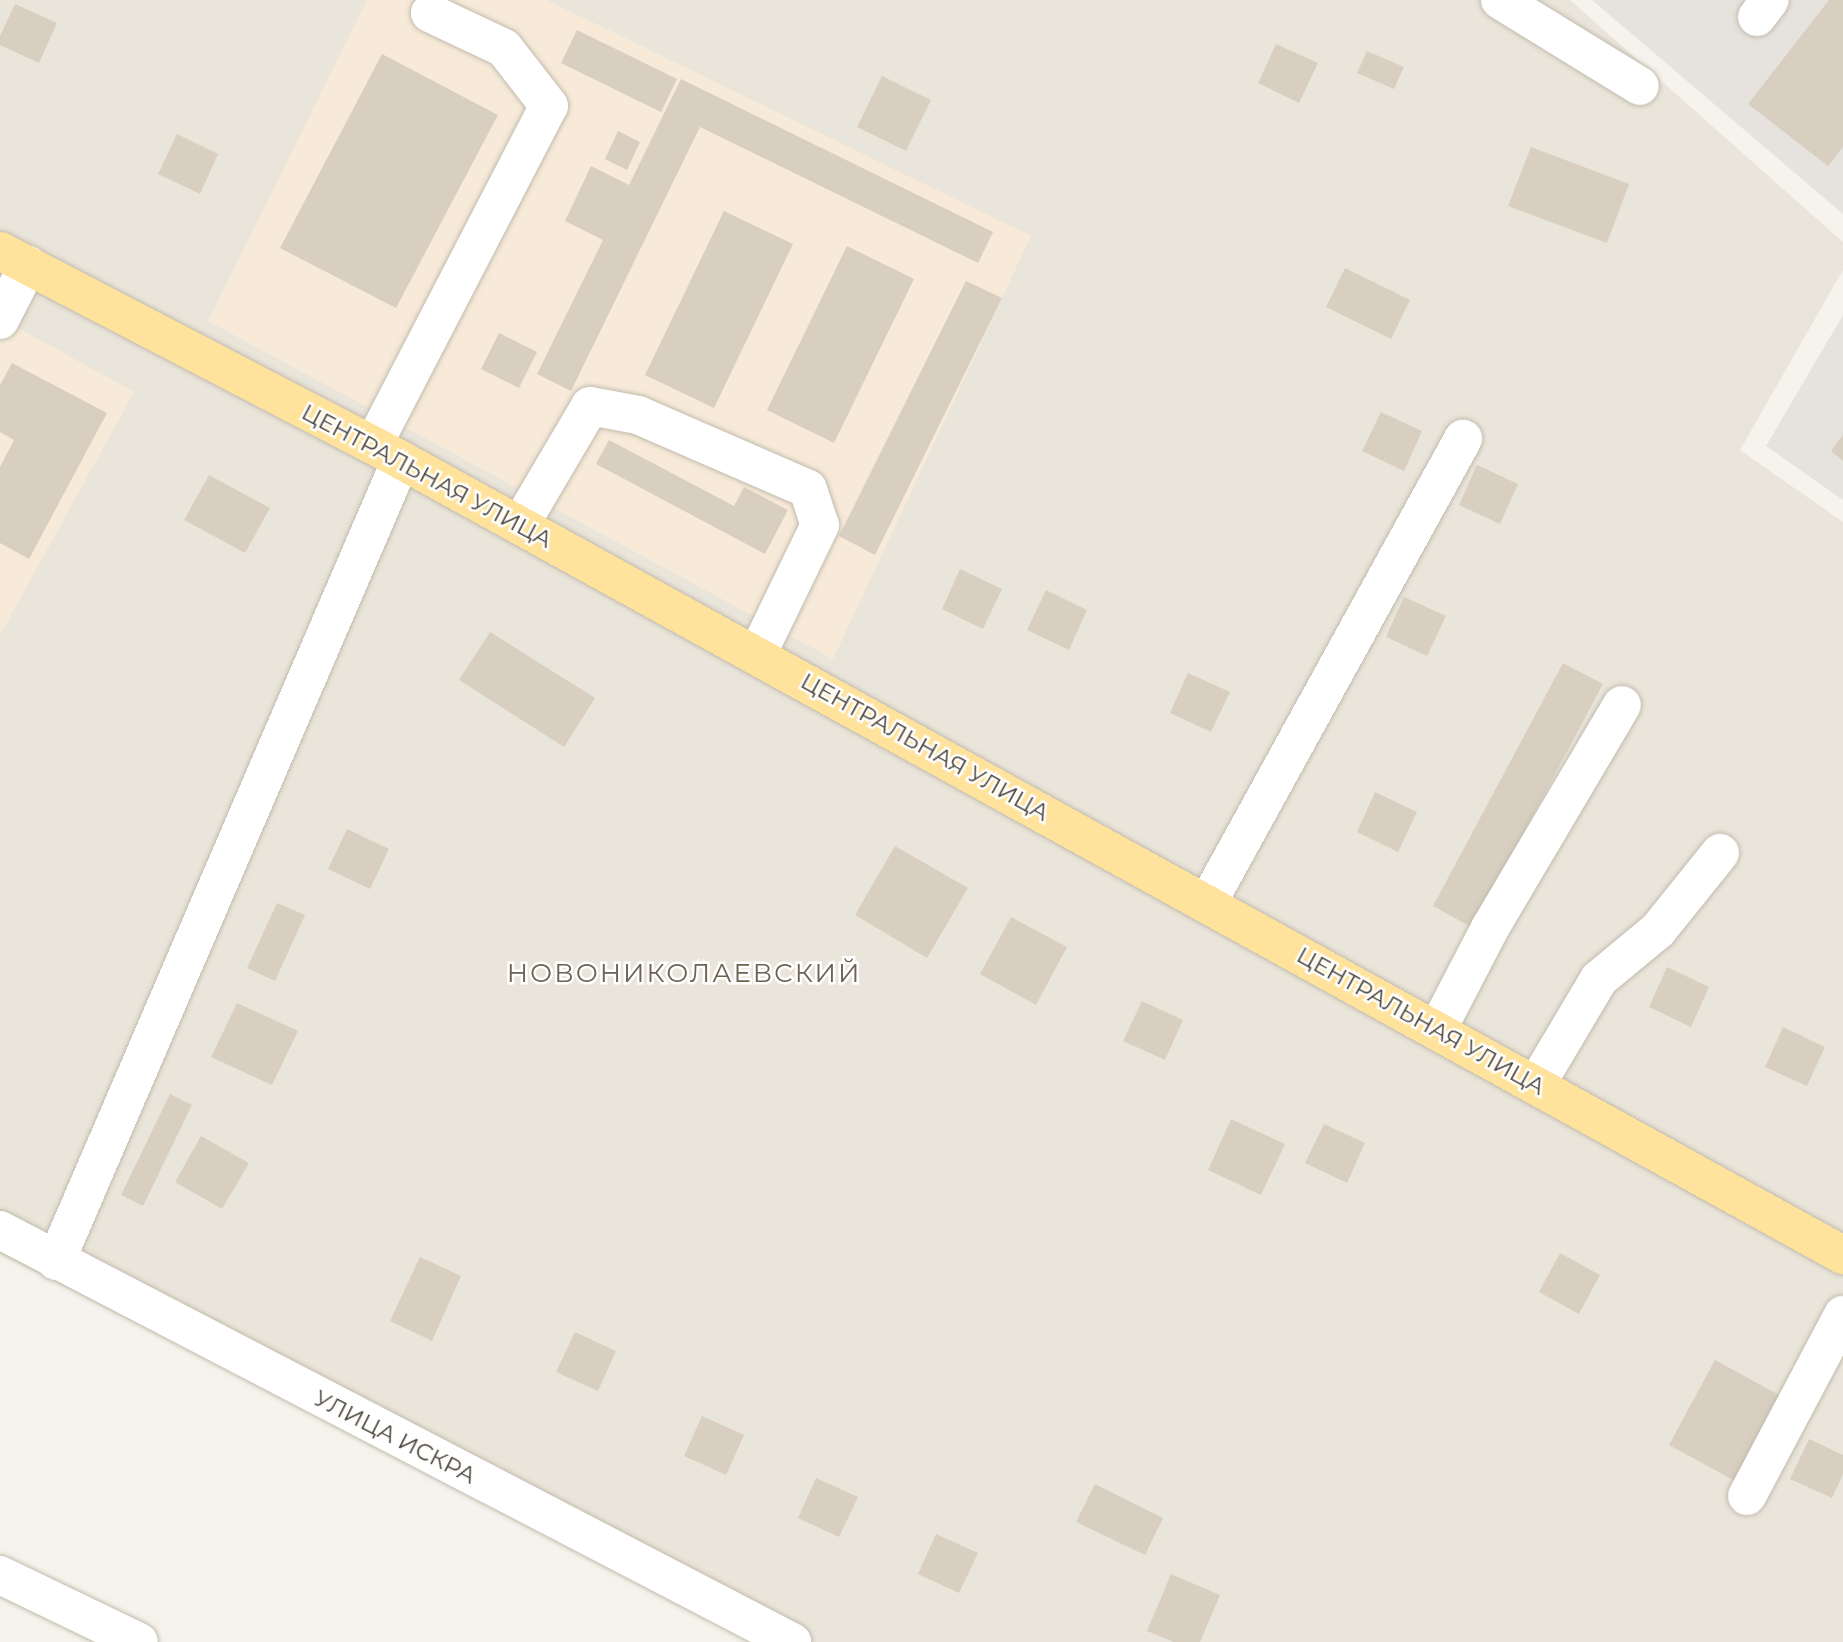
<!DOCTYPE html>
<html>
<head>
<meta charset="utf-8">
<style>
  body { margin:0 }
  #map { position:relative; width:1843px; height:1642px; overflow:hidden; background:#f6f3ec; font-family:Montserrat,sans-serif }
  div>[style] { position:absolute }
  .residential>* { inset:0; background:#eae5da }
  .commercial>* { inset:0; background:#f7ead8 }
  .industrial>* { inset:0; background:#e6e2dd }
  .building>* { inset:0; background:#d8cfc1 }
  .roads { filter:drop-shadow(0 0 2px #c2bbae) drop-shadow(0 0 2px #c2bbae) }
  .minor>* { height:38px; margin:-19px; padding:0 19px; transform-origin:19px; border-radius:19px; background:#fff }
  .major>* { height:38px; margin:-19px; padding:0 19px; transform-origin:19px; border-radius:19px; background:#ffe39c }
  span { translate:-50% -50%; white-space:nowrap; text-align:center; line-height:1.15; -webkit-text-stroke:5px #fff; paint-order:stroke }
  .street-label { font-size:23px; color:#4b4439 }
  .quarter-label { font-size:26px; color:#6e6250; letter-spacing:2px }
</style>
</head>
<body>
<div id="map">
  <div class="residential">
    <i style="clip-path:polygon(0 0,1570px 0,1843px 242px,1843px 270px,1740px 450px,1843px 522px,1843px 1642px,767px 1642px,0 1254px)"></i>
  </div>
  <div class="commercial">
    <i style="clip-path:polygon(367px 0,547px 0,1031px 236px,833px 659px,208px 321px)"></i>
    <i style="clip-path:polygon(0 318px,134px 392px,0 635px)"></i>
  </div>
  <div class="industrial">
    <i style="clip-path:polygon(1592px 0,1843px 0,1843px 214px)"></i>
    <i style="clip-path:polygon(1843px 315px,1843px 500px,1766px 446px)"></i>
  </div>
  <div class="building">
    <i style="clip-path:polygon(1829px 0,1843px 0,1843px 147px,1828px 166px,1748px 104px)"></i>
    <i style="clip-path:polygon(15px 4px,57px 23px,39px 63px,0 45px,0 36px)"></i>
    <i style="clip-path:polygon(577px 30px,677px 79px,661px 112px,561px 63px)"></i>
    <i style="clip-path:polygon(1276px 44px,1318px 63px,1299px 103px,1258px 83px)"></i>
    <i style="clip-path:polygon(1367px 51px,1404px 67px,1394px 89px,1357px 73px)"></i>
    <i style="clip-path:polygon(382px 54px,498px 115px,396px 308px,280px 248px)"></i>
    <i style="clip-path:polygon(882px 76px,931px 100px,906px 151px,857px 127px)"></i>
    <i style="clip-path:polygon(681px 79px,993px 232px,978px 263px,700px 127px,571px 391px,537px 374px,603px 240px,565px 221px,591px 166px,629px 185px)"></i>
    <i style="clip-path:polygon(618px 131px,640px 142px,627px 170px,605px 159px)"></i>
    <i style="clip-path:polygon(177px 134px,218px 154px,200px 194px,158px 174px)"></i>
    <i style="clip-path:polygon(1531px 147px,1629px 184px,1607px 243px,1508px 206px)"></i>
    <i style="clip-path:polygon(724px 211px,793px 244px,714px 408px,645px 375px)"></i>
    <i style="clip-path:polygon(847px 246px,914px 279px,834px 443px,767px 410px)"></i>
    <i style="clip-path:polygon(1345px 268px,1410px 300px,1391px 339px,1326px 307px)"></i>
    <i style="clip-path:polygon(966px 281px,1002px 298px,875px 555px,839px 536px)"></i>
    <i style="clip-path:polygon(499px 333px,537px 352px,519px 388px,481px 369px)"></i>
    <i style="clip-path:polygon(12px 363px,107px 413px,29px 559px,0 543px,0 467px,14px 440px,0 432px,0 385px)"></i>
    <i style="clip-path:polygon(1381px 412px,1422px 431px,1404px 471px,1362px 451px)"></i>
    <i style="clip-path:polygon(1843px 435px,1843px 461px,1831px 451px)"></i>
    <i style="clip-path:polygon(609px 440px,734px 506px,744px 487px,788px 510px,765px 554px,596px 464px)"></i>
    <i style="clip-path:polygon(1477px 465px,1518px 484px,1500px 524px,1459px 505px)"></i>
    <i style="clip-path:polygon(209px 475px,270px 508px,245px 553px,184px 520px)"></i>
    <i style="clip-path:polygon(960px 569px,1002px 589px,983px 629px,942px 609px)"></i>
    <i style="clip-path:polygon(1046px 590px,1087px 610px,1069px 650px,1027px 630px)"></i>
    <i style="clip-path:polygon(1404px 597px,1446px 616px,1427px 656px,1386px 637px)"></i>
    <i style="clip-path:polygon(490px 632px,595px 698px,564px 747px,459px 680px)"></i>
    <i style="clip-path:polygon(1563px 663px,1603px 684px,1473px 928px,1433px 906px)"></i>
    <i style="clip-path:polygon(1188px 673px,1230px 692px,1211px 732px,1170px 713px)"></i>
    <i style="clip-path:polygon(1375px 792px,1417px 812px,1398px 852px,1357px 832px)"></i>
    <i style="clip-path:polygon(347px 829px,389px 849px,370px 889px,328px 869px)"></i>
    <i style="clip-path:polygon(895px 846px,968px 888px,927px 958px,855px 915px)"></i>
    <i style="clip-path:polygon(277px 903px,305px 915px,275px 981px,247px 968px)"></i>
    <i style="clip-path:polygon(1011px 917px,1067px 947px,1036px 1005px,980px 974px)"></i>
    <i style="clip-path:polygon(1667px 967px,1709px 987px,1691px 1027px,1649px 1007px)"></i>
    <i style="clip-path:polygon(1142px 1001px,1183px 1020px,1165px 1060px,1123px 1041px)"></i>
    <i style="clip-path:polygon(237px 1003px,298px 1031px,272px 1085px,211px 1057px)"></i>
    <i style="clip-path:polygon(1783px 1027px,1825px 1047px,1807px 1086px,1765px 1067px)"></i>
    <i style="clip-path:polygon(170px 1094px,192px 1105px,143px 1206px,121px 1195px)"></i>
    <i style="clip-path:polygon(1231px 1119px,1285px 1144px,1261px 1195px,1208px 1170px)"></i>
    <i style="clip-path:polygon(1324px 1124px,1365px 1143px,1347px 1183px,1305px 1163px)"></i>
    <i style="clip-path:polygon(201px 1136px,249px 1163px,222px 1209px,175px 1182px)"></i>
    <i style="clip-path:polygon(1560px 1253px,1600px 1275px,1579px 1314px,1539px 1292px)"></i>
    <i style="clip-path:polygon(420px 1257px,461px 1276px,432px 1341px,390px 1321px)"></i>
    <i style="clip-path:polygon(575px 1332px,616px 1351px,598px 1391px,556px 1372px)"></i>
    <i style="clip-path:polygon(1715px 1360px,1781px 1396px,1735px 1481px,1669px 1445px)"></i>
    <i style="clip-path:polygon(702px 1416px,744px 1435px,726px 1475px,684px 1456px)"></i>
    <i style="clip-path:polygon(1809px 1439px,1843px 1455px,1843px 1474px,1832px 1498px,1790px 1479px)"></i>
    <i style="clip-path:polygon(816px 1478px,858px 1497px,839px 1537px,798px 1518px)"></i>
    <i style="clip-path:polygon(1095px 1484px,1163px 1518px,1145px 1555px,1076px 1522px)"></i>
    <i style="clip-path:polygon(936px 1534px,978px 1553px,959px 1593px,918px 1574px)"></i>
    <i style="clip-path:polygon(1171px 1574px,1220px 1595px,1200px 1642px,1174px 1642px,1147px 1631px)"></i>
  </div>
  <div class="roads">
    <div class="minor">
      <i style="left:1500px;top:0;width:164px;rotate:31.6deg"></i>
      <i style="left:1757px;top:17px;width:21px;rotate:-53deg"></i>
      <i style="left:0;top:320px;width:62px;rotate:-63deg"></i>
      <i style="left:373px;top:445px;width:382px;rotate:-62.6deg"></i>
      <i style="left:549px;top:106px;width:73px;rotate:-127.8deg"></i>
      <i style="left:504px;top:48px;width:82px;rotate:-154.7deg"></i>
      <i style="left:520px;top:525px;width:138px;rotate:-59.5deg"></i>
      <i style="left:590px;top:406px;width:49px;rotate:10.6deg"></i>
      <i style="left:638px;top:415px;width:185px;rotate:23.5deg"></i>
      <i style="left:808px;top:489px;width:38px;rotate:72deg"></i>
      <i style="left:820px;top:525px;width:144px;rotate:115.9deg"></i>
      <i style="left:1208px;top:902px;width:529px;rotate:-61.16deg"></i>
      <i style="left:1437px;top:1030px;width:115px;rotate:-62.5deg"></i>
      <i style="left:1490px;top:928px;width:259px;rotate:-59.4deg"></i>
      <i style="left:1536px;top:1085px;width:123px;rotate:-59.3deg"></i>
      <i style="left:1599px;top:979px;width:77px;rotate:-39.7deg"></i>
      <i style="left:1658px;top:930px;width:99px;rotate:-51.2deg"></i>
      <i style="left:0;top:1230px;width:893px;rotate:27.48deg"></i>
      <i style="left:56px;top:1261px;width:872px;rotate:-66.7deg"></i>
      <i style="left:1747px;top:1496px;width:205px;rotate:-62.1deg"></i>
      <i style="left:0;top:1575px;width:154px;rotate:25.7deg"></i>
    </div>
    <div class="major">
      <i style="left:0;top:251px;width:452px;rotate:27.5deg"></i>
      <i style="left:401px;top:460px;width:1647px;rotate:28.87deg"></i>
    </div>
  </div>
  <div class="street-label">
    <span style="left:427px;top:476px;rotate:28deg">ЦЕНТРАЛЬНАЯ УЛИЦА</span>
    <span style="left:925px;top:747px;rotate:29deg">ЦЕНТРАЛЬНАЯ УЛИЦА</span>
    <span style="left:1421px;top:1021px;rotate:29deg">ЦЕНТРАЛЬНАЯ УЛИЦА</span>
    <span style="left:395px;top:1437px;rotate:27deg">УЛИЦА ИСКРА</span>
  </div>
  <div class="quarter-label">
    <span style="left:684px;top:974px">НОВОНИКОЛАЕВСКИЙ</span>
  </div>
</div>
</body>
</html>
